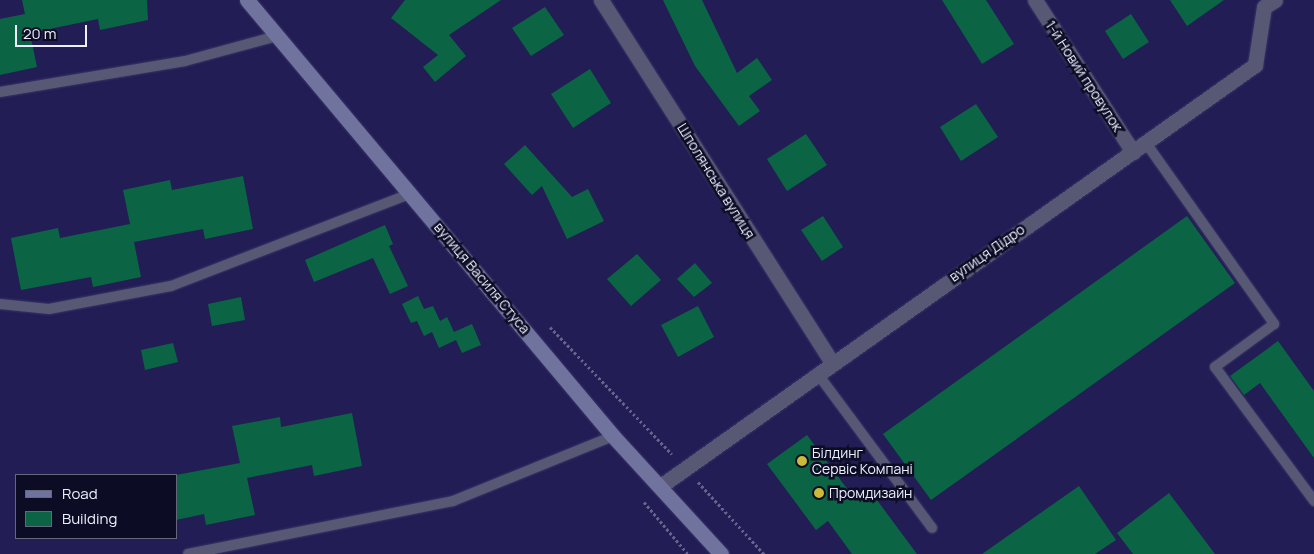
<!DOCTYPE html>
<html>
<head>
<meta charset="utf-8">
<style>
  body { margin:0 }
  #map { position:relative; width:1314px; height:554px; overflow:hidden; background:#221d55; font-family:Manrope,sans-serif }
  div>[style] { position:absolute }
  .building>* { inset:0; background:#0b6544 }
  .path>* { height:3px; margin-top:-1.5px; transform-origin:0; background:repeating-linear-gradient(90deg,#66638d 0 2.5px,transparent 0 5px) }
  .roads { filter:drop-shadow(0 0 1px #3a3669) drop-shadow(0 0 1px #3a3669) }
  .lane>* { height:10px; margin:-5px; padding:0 5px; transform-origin:5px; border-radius:5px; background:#575874 }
  .street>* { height:15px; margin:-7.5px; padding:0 7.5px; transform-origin:7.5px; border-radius:7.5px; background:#575874 }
  .secondary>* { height:15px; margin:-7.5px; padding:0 7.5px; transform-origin:7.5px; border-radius:7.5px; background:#71739f }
  .dots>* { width:14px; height:14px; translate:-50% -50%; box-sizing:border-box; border:2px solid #0d0c25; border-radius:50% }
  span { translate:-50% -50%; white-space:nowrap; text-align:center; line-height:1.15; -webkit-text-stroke:5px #0d0c25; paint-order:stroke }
  .street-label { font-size:14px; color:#eeeffe }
  .poi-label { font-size:14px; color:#eeeffe }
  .left { translate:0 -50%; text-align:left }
  .legend { position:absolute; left:15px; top:474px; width:162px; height:65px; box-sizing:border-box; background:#0d0c25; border:1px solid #67677c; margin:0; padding:6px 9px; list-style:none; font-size:15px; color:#eeeffe }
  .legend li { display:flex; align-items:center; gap:10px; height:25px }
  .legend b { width:25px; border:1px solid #67677c }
  .scale { position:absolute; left:15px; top:25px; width:72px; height:22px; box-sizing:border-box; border:2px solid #eeeffe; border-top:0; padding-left:6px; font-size:15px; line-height:18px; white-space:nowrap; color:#eeeffe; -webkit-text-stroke:4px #0d0c25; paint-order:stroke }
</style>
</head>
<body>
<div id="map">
  <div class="building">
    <i style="clip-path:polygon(22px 0,147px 0,148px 20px,100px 30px,98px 19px,30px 33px,37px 67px,0 75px,0 19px,25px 14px)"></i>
    <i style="clip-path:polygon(405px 0,501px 0,449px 35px,466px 56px,435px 82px,423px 67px,438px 55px,391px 18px)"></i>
    <i style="clip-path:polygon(663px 0,702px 0,737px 73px,757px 58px,772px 80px,749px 96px,760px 111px,739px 126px,695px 66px)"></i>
    <i style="clip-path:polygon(942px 0,986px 0,1014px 44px,982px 64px)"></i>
    <i style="clip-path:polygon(1170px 0,1224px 0,1187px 26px)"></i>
    <i style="clip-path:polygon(545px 7px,564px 35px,531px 56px,512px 28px)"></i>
    <i style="clip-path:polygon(1131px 14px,1149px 42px,1123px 59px,1105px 31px)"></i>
    <i style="clip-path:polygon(590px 69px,611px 103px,573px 128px,551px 94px)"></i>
    <i style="clip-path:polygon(976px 104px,998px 137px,961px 161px,940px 127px)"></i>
    <i style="clip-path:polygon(806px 134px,827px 165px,787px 191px,767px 159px)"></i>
    <i style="clip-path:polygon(525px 145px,572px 197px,588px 189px,604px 221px,567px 239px,542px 186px,532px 195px,504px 164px)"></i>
    <i style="clip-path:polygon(243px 176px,253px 229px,205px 239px,203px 229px,134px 242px,141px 277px,93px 287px,91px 277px,21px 290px,11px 238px,58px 228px,60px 238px,130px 224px,123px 190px,170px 180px,172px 190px)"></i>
    <i style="clip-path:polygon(823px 216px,843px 247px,822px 261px,801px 230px)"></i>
    <i style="clip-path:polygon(1187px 216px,1235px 283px,931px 500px,883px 434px)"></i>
    <i style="clip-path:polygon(385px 225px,393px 244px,389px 246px,408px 286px,390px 294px,373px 258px,314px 282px,305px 260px)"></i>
    <i style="clip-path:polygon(637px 254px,661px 280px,631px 306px,607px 279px)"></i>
    <i style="clip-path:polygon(695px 263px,712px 283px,694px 297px,677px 279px)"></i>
    <i style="clip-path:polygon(418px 296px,424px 309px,433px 306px,440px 321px,447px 317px,454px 332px,472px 324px,481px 345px,462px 353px,456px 340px,439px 348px,432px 332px,424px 336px,417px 321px,411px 323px,402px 304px)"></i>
    <i style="clip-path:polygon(241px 297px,245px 320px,212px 326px,208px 304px)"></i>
    <i style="clip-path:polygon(698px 306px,714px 337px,678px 357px,661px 325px)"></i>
    <i style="clip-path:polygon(1278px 341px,1314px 391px,1314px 458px,1260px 383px,1244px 395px,1230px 376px)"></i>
    <i style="clip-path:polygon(173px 343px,178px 362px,145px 370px,141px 350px)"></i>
    <i style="clip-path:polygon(352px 413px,362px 466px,314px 476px,312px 465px,247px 478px,255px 515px,206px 525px,204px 514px,176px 520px,176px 475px,240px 463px,232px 426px,280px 417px,281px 427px)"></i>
    <i style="clip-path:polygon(807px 435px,854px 498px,868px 488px,917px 554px,852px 554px,828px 521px,816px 530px,767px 464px)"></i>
    <i style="clip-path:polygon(1079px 486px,1116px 540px,1095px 554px,982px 554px)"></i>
    <i style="clip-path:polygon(1169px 493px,1215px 554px,1133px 554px,1117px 533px)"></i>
  </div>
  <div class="path">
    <i style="left:550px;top:327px;width:176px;rotate:46.2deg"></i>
    <i style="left:698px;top:482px;width:98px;rotate:47.5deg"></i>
    <i style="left:644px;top:502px;width:68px;rotate:49.8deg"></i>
  </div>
  <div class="roads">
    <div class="lane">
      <i style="left:0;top:92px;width:188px;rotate:-9.5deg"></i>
      <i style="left:185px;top:61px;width:95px;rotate:-15.2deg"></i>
      <i style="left:1146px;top:143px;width:222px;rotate:54.7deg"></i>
      <i style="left:1274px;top:324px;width:73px;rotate:143.9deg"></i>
      <i style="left:1215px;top:367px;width:167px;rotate:53.5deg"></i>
      <i style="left:0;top:304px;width:49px;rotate:5.8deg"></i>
      <i style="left:49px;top:309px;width:124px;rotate:-10.7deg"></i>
      <i style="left:171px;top:286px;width:258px;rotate:-21.1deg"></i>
      <i style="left:817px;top:373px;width:193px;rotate:53.4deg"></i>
      <i style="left:188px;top:554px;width:270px;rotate:-11.3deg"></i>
      <i style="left:453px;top:501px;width:173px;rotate:-22.1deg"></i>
    </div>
    <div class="street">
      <i style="left:601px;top:0;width:429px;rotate:57.5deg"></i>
      <i style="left:1035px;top:0;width:181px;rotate:57.2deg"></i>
      <i style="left:662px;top:485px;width:727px;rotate:-35.31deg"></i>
      <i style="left:1255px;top:65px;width:59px;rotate:-81.2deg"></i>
      <i style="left:1264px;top:7px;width:13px;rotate:-32deg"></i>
    </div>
    <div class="secondary">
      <i style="left:247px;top:0;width:569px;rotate:49.99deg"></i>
      <i style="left:613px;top:436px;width:160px;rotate:47.5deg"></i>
    </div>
  </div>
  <div class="dots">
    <i style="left:802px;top:461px;background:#cbba39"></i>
    <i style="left:819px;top:493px;background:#cbba39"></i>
  </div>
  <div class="street-label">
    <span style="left:1084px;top:76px;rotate:57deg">1-й Новий провулок</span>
    <span style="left:716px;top:181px;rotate:58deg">Шполянська вулиця</span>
    <span style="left:987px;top:253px;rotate:-35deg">вулиця Дідро</span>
    <span style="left:482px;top:278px;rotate:50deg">вулиця Василя Стуса</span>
  </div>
  <div class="poi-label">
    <span class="left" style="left:812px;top:461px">Білдинг<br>Сервіс Компані</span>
    <span class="left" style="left:829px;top:493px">Промдизайн</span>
  </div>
  <ul class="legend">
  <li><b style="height:6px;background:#71739f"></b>Road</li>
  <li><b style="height:14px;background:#0b6544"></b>Building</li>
  </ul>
  <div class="scale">20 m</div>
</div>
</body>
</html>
